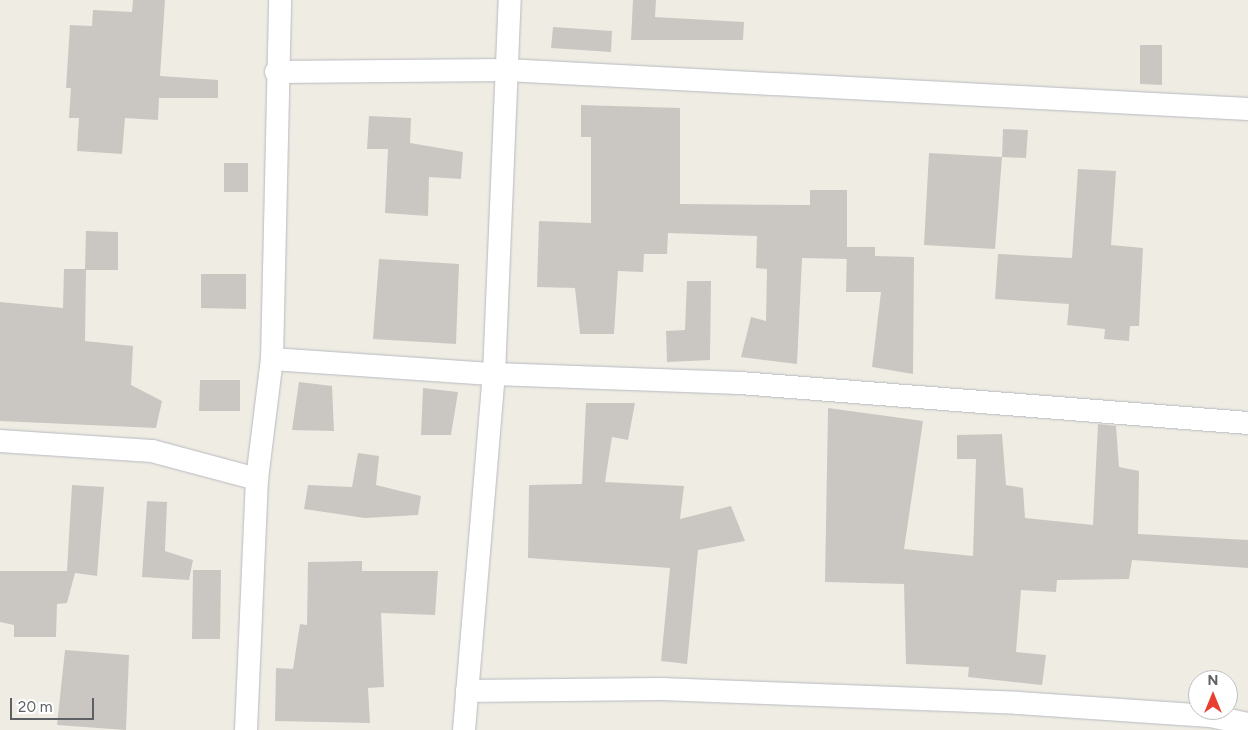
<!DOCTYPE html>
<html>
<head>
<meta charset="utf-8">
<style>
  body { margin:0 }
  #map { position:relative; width:1248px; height:730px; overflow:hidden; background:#efece4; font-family:Figtree,sans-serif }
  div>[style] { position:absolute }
  .building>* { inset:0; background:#cac7c2 }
  .roads { filter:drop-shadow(0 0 1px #b7babe) drop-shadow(0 0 1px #b7babe) }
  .minor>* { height:22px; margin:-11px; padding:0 11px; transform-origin:11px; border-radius:11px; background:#fff }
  span { translate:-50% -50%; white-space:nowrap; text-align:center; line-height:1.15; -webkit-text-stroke:5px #fff; paint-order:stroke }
  .north { position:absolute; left:1188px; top:670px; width:50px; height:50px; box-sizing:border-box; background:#fff; border:1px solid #bebfc1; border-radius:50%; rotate:0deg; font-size:14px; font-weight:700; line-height:20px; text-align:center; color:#5c6065 }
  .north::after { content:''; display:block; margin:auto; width:18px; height:22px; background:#e83f31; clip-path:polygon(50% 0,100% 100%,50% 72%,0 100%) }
  .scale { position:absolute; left:10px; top:698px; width:84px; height:22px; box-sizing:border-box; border:2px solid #5c6065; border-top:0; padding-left:6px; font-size:15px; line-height:18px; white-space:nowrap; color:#5c6065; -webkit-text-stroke:4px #fff; paint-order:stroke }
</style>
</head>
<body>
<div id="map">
  <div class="building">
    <i style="clip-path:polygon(133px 0,165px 0,160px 76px,218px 80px,218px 98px,159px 98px,158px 120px,125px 118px,122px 154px,77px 151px,79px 118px,69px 118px,71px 88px,66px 88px,70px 25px,92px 26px,93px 10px,132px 12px)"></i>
    <i style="clip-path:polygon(633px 0,656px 0,655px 17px,744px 22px,743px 40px,631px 40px)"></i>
    <i style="clip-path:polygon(553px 27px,612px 31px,611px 52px,551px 48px)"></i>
    <i style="clip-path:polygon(1140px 45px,1162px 45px,1162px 85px,1140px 84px)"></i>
    <i style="clip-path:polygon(581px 105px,680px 108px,680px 204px,810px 205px,810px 190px,847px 190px,847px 259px,802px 258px,797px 364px,741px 357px,751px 317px,766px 321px,767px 269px,756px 268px,757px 236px,668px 233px,667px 254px,644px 254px,643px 272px,618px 271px,614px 334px,580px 334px,575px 288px,537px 287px,539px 221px,591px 223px,591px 137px,581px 137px)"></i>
    <i style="clip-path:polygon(369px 116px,411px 118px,410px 143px,463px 152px,461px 179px,429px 177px,428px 216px,385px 213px,388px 149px,367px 149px)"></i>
    <i style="clip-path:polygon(1003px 129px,1028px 130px,1026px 158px,1002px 157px)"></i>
    <i style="clip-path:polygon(929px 153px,1002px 157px,995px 249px,924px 245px)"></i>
    <i style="clip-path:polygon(224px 163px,248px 163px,248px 192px,224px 192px)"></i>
    <i style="clip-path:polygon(1078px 169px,1116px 171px,1111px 245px,1143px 248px,1139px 326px,1130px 326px,1129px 341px,1104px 339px,1105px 329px,1067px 325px,1069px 304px,995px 299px,998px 254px,1072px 258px)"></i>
    <i style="clip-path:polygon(86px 231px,118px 232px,118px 270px,86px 270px,85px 341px,133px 346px,131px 385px,162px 401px,156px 428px,0 421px,0 302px,63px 308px,64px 269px,85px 269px)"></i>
    <i style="clip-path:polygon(847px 247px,875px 247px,875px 256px,914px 257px,913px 374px,872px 367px,881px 292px,846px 292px)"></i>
    <i style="clip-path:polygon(379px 259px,459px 264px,456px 344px,373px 339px)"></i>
    <i style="clip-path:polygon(201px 274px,246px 274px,246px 309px,201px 308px)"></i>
    <i style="clip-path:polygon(687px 281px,711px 281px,710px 360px,667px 362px,666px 331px,685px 330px)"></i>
    <i style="clip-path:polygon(200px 380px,240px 380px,240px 411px,199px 411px)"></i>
    <i style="clip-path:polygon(299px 382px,332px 386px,334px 431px,292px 430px)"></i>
    <i style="clip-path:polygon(423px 388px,458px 392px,451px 435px,421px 435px)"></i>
    <i style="clip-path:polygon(586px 403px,635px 403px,628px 440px,612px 437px,605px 482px,684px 486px,680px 519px,731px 506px,745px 541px,698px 550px,687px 664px,661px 661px,670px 568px,528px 558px,529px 485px,582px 484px)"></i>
    <i style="clip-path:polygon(828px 408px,923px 421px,904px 549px,973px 556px,976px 459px,957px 459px,957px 435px,1002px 434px,1006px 485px,1023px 488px,1025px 518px,1093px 525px,1098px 424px,1116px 426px,1119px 467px,1139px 471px,1138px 534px,1248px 540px,1248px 568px,1132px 560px,1129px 579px,1057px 580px,1056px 592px,1021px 590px,1016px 652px,1046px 655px,1042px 685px,968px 677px,969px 667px,906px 664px,904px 584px,825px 582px)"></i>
    <i style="clip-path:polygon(358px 453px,379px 456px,376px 485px,421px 496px,418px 515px,365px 518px,304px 509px,308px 485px,352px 487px)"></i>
    <i style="clip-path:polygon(72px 485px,104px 487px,97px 576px,75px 573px,67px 603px,57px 604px,56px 637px,14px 637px,14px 625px,0 622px,0 571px,67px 571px)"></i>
    <i style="clip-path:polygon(147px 501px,167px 502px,165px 551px,193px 560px,189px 580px,142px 577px)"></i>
    <i style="clip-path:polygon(362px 561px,362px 571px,438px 571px,435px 615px,381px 613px,384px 687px,368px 688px,370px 723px,275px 721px,276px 668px,293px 669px,300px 624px,307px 625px,308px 562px)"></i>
    <i style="clip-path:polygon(193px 570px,221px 570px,220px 639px,192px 639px)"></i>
    <i style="clip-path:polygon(65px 650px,129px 655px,126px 730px,57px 725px)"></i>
  </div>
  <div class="roads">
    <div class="minor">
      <i style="left:276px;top:72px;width:230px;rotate:-0.5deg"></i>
      <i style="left:506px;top:70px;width:743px;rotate:3.01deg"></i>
      <i style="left:272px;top:359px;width:223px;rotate:3.9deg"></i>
      <i style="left:494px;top:374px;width:246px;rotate:2.1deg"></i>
      <i style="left:740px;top:383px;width:510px;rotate:4.5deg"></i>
      <i style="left:0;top:441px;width:152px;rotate:3.8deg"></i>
      <i style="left:152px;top:451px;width:109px;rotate:14.9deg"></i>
      <i style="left:467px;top:691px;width:194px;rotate:-0.6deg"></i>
      <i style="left:661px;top:689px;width:357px;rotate:2.2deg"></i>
      <i style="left:1018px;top:703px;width:192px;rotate:3.9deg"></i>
      <i style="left:1210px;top:716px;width:39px;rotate:12deg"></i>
      <i style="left:246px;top:730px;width:251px;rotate:-87.5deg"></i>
      <i style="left:257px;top:479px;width:121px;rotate:-82.9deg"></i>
      <i style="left:272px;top:359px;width:359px;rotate:-88.7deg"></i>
      <i style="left:464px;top:730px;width:357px;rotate:-85.2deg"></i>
      <i style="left:494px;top:374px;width:374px;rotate:-87.6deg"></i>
    </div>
  </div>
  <div class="north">N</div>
  <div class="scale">20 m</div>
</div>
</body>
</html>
